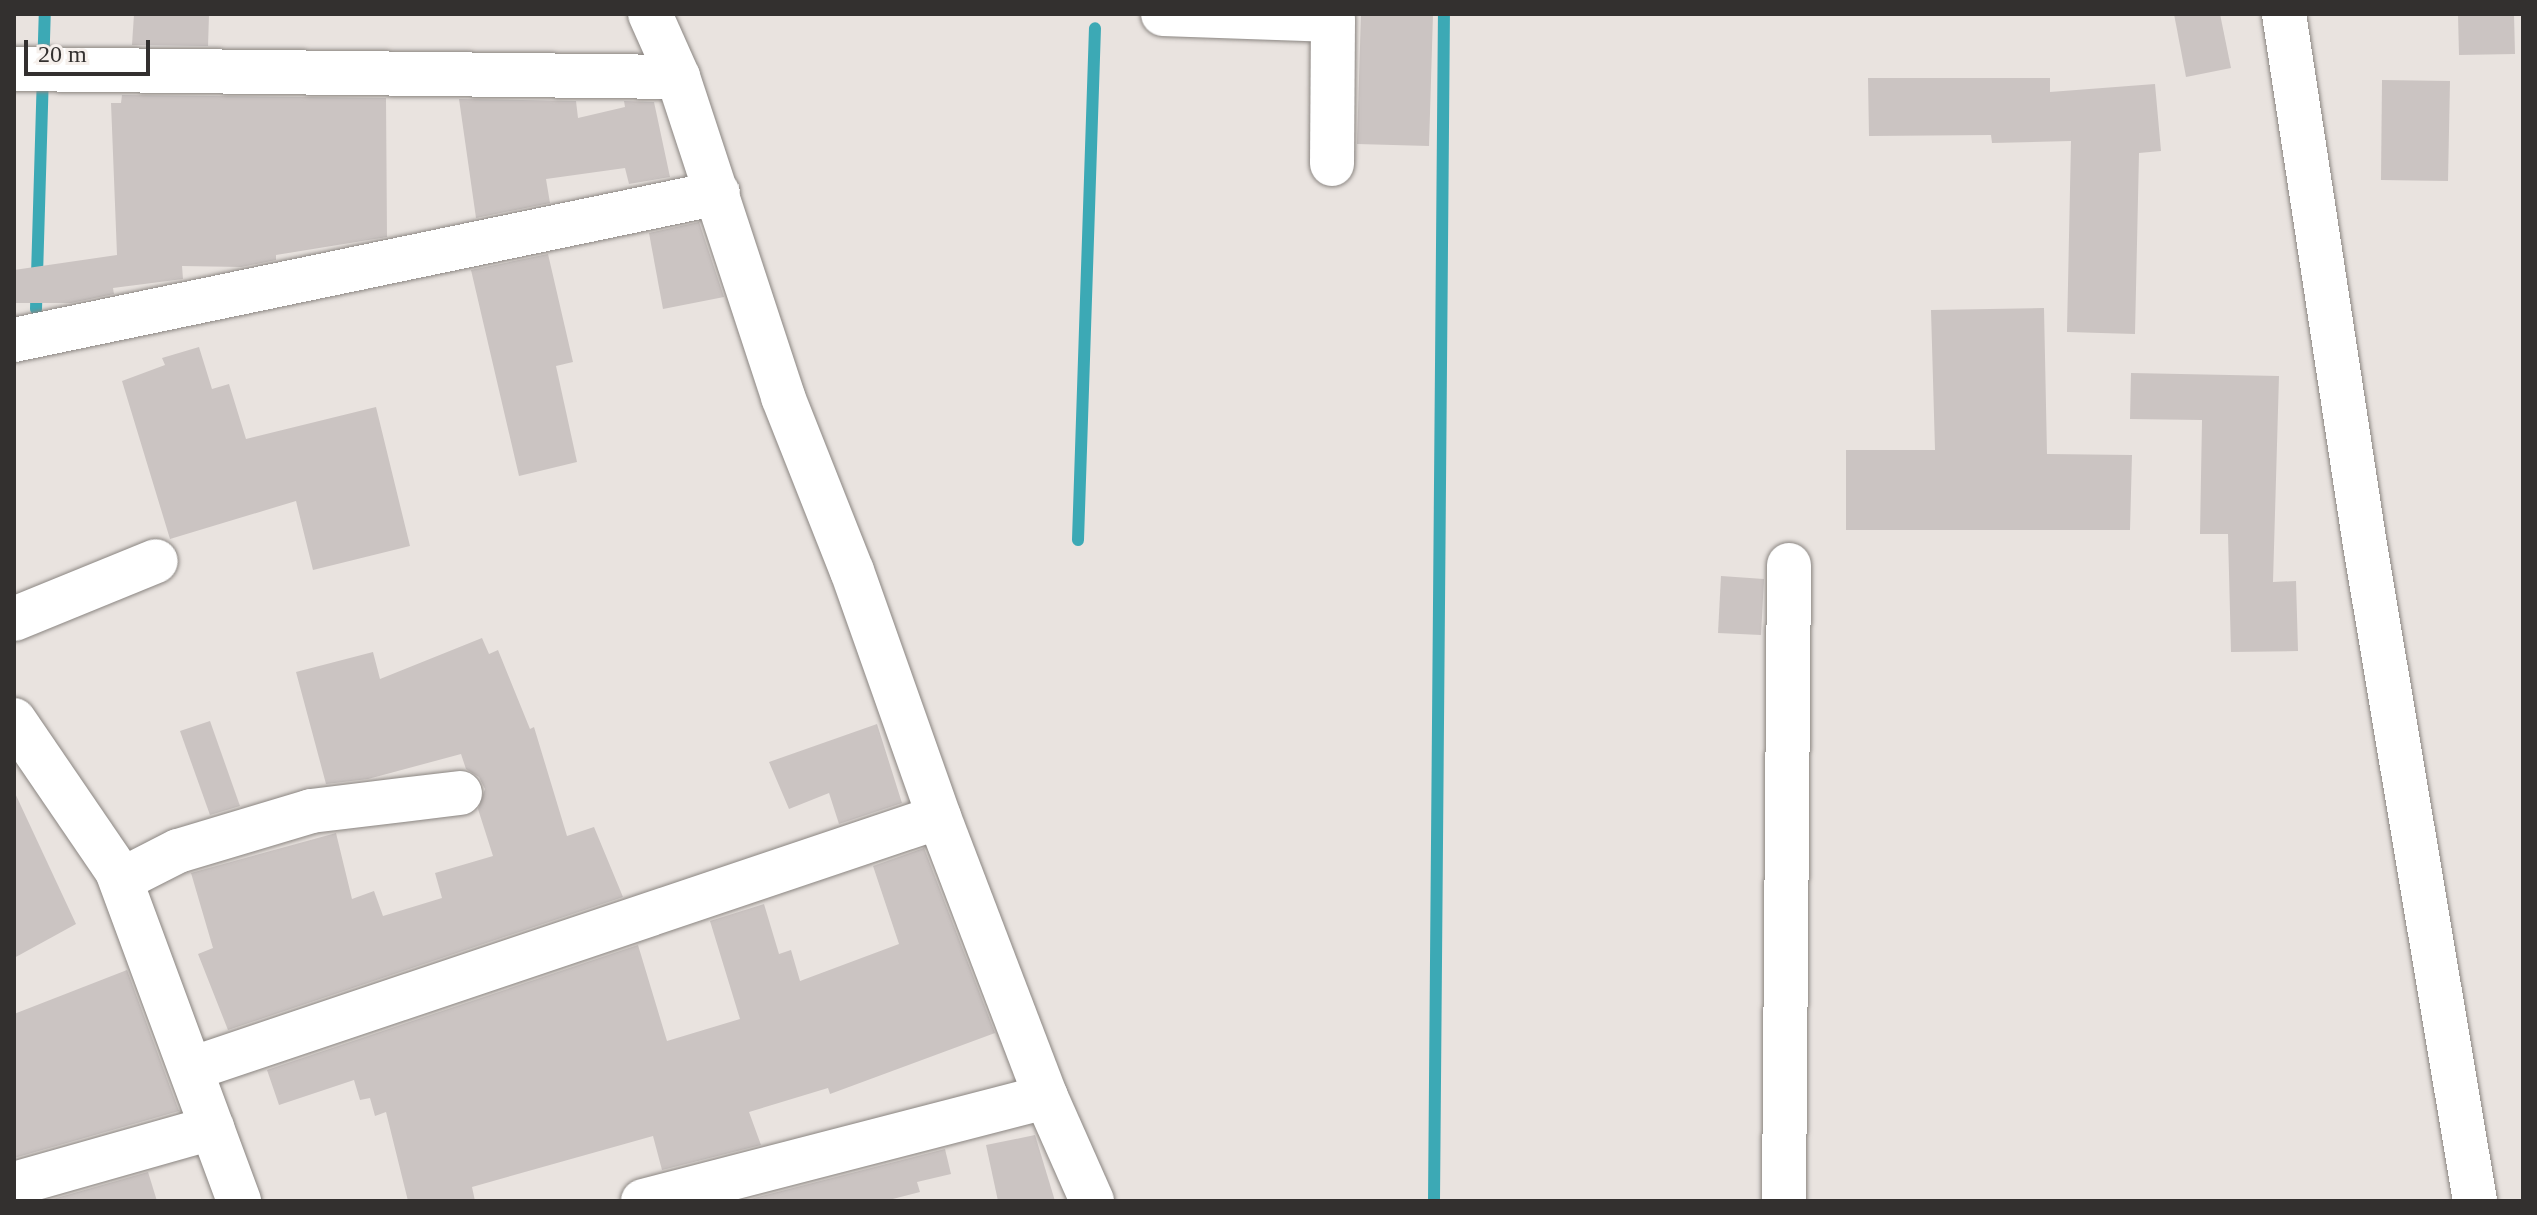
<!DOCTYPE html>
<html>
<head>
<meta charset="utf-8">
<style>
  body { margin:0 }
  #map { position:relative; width:2537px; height:1215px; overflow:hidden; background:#e9e3df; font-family:Georgia,serif }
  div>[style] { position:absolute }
  .stream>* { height:12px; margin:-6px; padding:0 6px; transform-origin:6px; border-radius:6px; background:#3ca9b5 }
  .building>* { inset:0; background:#cbc4c2 }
  .roads { filter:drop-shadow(0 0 2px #8a8581) drop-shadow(0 0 2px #8a8581) }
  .minor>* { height:44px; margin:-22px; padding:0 22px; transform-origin:22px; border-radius:22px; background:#fff }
  .tertiary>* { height:44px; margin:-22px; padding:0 22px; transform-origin:22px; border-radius:22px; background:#fff }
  span { translate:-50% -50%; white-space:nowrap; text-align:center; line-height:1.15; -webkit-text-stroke:6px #f6f0ec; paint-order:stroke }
  .frame { position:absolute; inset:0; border:16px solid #33302f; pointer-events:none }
  .scale { position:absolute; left:24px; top:40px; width:126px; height:36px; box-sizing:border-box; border:4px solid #33302f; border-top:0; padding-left:10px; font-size:24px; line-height:28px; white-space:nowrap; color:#33302f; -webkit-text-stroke:6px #f6f0ec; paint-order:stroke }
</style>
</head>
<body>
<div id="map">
  <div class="stream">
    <i style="left:36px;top:309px;width:295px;rotate:-88.3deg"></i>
    <i style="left:1078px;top:540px;width:512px;rotate:-88.1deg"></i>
    <i style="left:1434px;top:1201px;width:1187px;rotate:-89.52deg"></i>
  </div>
  <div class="building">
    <i style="clip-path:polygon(134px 14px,209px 14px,208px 46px,132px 45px)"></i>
    <i style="clip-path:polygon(1361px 14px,1433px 14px,1429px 146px,1357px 144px)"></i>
    <i style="clip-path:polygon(2174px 14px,2220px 14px,2231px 68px,2186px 77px)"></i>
    <i style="clip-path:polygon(2458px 14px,2514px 14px,2515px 54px,2459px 55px)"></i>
    <i style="clip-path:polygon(1868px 78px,2050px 78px,2050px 92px,2155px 84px,2161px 151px,2139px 153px,2135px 334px,2067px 332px,2071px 141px,1992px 143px,1991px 135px,1869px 136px)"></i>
    <i style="clip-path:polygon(2382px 80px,2450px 81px,2448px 181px,2381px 180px)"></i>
    <i style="clip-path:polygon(122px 95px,386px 98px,387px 237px,276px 255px,276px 260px,241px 267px,182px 266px,183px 279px,113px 288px,114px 294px,71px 303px,14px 303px,14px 270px,117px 255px,111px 103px,121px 103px)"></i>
    <i style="clip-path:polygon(459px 99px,576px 101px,578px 118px,625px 107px,624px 101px,654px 102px,670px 177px,629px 184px,625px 168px,546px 179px,550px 203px,476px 218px)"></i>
    <i style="clip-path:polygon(699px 222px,724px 297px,663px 309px,649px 233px)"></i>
    <i style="clip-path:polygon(548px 254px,573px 362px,556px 366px,577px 462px,519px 476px,471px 270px)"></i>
    <i style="clip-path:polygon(2044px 308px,2047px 454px,2132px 455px,2130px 530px,1846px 530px,1846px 450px,1935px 450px,1931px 310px)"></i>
    <i style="clip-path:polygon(199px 347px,212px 389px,229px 384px,246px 439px,376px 407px,410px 546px,313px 570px,296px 501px,170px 539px,122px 381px,165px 365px,162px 358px)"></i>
    <i style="clip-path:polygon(2131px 373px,2279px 376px,2273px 582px,2296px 581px,2298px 651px,2231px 652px,2228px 534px,2200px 534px,2202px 420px,2130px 419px)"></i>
    <i style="clip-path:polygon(1721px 576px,1764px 579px,1761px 635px,1718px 633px)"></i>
    <i style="clip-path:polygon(482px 638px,489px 654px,498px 650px,530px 729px,534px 727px,567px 836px,594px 827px,623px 897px,228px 1030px,198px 954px,213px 948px,191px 873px,336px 833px,352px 899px,374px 891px,383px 916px,442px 898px,435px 873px,493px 856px,478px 809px,485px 789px,479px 777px,466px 769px,461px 754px,368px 779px,326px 784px,296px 672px,373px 652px,380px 679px)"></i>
    <i style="clip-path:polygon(210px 721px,240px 806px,210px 815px,180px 731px)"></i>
    <i style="clip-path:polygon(877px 724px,902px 803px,839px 824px,829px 793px,789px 809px,769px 762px)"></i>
    <i style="clip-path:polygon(14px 791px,76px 924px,14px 958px)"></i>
    <i style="clip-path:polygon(924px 848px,995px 1033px,830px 1094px,828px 1088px,749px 1112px,761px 1145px,662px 1170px,653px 1136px,472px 1187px,475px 1201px,408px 1201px,386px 1112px,375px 1116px,370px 1098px,360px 1100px,354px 1080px,279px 1105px,267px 1070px,638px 945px,667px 1041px,740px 1019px,710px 921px,764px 904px,779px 954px,791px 950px,800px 981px,899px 944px,873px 866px)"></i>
    <i style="clip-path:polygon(127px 970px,179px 1111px,14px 1158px,14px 1014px)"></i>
    <i style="clip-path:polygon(1035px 1135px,1055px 1201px,998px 1201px,986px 1145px)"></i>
    <i style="clip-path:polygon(945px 1149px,951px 1174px,917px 1182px,920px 1192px,885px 1201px,743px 1201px)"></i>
    <i style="clip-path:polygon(148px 1172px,157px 1201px,46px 1201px)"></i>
  </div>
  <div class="roads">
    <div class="minor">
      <i style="left:650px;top:14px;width:69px;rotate:66deg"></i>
      <i style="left:678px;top:77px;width:337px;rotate:71.8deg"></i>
      <i style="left:783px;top:397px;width:187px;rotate:68.4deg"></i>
      <i style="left:852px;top:571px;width:261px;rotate:70.5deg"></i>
      <i style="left:939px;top:817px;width:300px;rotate:69.1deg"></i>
      <i style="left:1046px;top:1097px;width:114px;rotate:66.1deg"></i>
      <i style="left:1163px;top:14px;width:170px;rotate:2deg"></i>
      <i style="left:1333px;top:20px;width:144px;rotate:90.4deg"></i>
      <i style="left:14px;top:69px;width:664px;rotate:0.69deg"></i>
      <i style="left:14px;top:340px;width:719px;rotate:-11.79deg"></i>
      <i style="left:14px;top:619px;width:153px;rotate:-22.2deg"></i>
      <i style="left:14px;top:720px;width:183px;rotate:55.7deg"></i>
      <i style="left:117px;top:871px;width:352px;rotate:69.7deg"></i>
      <i style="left:121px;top:880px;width:64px;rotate:-27deg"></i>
      <i style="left:178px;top:851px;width:139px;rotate:-16.7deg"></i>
      <i style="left:311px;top:811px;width:150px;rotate:-6.9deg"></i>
      <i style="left:191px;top:1069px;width:789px;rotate:-18.62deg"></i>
      <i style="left:14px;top:1184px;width:206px;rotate:-15.8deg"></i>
      <i style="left:643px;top:1201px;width:416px;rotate:-14.5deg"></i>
      <i style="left:1784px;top:1201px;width:636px;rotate:-89.55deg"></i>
    </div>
    <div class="tertiary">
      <i style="left:2284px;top:14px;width:537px;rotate:81.33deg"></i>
      <i style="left:2365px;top:545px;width:665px;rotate:80.48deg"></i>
    </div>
  </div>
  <div class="frame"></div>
  <div class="scale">20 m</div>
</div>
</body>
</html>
